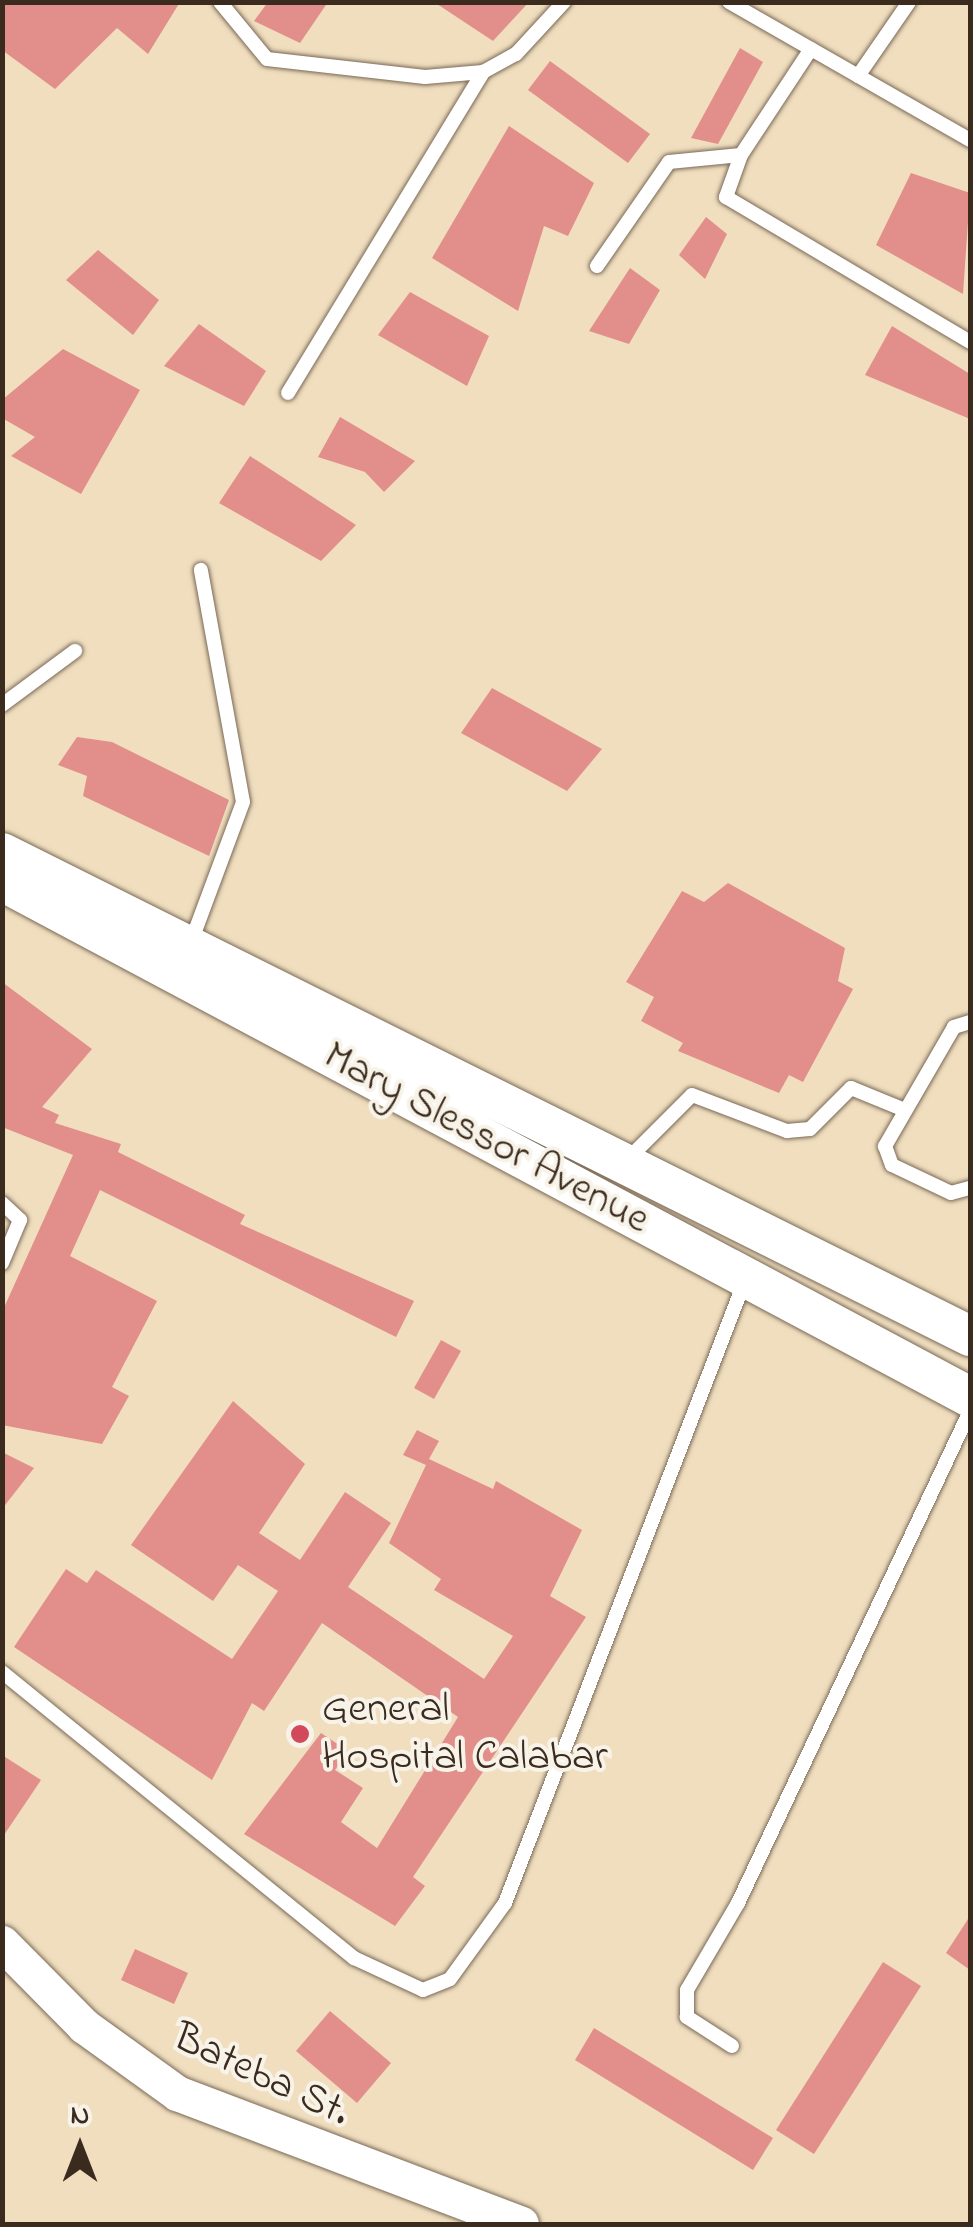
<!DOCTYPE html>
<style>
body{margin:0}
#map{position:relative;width:973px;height:2227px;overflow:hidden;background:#f0debf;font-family:"Indie Flower",sans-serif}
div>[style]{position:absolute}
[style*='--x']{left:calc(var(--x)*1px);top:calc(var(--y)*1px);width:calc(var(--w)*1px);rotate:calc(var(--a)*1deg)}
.building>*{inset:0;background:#e28f8b}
.roads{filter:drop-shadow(0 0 2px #7a6956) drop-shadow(0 0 2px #7a6956)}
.service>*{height:14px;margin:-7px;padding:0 7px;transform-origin:7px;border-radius:7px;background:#fff}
.tertiary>*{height:35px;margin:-17.5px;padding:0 17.5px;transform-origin:17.5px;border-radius:17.5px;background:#fff}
.secondary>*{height:40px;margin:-20px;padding:0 20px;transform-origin:20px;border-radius:20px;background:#fff}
.dots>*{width:28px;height:28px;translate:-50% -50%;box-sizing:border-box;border:5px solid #f7f3e8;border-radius:50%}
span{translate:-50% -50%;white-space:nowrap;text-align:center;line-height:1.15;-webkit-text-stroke:8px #f7f3e8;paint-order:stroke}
.street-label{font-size:42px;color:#3b2a1e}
.poi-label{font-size:42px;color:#3b2a1e}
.left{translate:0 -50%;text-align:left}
.frame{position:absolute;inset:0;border:5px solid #3b2a1e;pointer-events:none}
.north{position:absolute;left:30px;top:2097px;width:100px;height:100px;-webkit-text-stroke:8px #f7f3e8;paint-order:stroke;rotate:0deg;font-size:28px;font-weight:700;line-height:40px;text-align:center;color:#3b2a1e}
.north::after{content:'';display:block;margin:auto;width:35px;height:45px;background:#3b2a1e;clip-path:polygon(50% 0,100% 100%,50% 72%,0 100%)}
</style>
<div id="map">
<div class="building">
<div style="clip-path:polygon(2px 2px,180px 2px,148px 54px,117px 28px,55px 89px,2px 50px)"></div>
<div style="clip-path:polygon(268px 2px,328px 2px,300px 43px,254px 21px)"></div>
<div style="clip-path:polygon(434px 2px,529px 2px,493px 41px)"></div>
<div style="clip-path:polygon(740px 48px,763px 62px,718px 144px,691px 138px)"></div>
<div style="clip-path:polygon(550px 61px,650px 134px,628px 163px,528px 90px)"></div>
<div style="clip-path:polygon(509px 126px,594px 183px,568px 236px,544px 226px,518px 311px,432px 258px)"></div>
<div style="clip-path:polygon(911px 173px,970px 193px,963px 294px,876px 245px)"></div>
<div style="clip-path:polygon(706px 217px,727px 234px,705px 279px,679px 255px)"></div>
<div style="clip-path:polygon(98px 250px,159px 300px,133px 335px,66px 280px)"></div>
<div style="clip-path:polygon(630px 268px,660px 290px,629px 344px,589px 331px)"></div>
<div style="clip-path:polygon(410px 292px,489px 336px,467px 386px,378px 335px)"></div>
<div style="clip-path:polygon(199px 324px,266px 371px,244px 406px,164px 366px)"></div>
<div style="clip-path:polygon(892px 326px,970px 374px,970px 419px,865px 375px)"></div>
<div style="clip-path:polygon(63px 349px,140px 390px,81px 494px,11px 456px,35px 437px,2px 418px,2px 400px)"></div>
<div style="clip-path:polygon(340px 417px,415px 461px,384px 492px,365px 472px,318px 457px)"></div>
<div style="clip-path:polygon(250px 456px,356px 525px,321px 561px,219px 503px)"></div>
<div style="clip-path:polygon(492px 688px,602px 749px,567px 791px,461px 733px)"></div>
<div style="clip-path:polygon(77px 737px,112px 742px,229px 800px,209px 856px,83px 796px,87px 776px,58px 765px)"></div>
<div style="clip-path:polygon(728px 883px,845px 948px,838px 981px,853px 989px,803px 1082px,789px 1075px,779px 1093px,678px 1051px,683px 1043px,641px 1021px,654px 997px,626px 982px,682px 891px,704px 902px)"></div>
<div style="clip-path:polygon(2px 982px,92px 1049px,42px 1107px,59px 1115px,55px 1123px,121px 1144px,118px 1152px,245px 1215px,240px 1224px,414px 1301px,396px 1337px,100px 1190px,70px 1256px,157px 1301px,112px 1387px,129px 1396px,102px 1444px,2px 1425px,2px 1312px,73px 1155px,2px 1127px)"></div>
<div style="clip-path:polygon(441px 1340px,461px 1351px,434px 1399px,414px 1388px)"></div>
<div style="clip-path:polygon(233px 1401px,305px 1464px,259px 1533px,300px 1560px,345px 1492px,391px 1523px,348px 1587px,484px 1679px,513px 1636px,434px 1590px,441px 1579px,389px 1543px,426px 1465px,403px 1455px,417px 1430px,439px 1441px,429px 1459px,493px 1489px,496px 1481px,582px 1530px,550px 1596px,586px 1617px,413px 1877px,425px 1886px,395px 1926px,244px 1834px,321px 1733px,348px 1751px,335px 1770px,363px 1788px,341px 1822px,377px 1848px,458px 1717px,322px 1623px,264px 1711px,252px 1703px,212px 1780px,14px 1647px,66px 1569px,87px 1583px,96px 1570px,232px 1659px,278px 1591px,238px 1565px,213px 1601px,131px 1545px)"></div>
<div style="clip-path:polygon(2px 1452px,34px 1468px,2px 1509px)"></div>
<div style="clip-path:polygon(2px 1755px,41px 1780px,2px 1838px)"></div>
<div style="clip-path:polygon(970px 1916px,970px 1970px,946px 1953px)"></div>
<div style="clip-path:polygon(135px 1949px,188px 1973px,174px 2004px,121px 1980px)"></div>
<div style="clip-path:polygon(883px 1962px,921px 1986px,814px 2154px,776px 2130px)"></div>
<div style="clip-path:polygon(330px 2011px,391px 2063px,357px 2103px,296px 2051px)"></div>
<div style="clip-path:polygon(594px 2028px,773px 2138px,753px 2170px,575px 2060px)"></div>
</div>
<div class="roads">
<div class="service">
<div style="--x:220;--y:2;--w:74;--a:50.5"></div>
<div style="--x:267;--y:59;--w:159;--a:6.5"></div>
<div style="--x:425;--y:77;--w:58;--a:-4.9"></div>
<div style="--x:483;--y:72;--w:38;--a:-29"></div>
<div style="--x:516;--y:54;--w:71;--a:-47.3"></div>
<div style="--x:729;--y:2;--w:278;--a:29.8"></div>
<div style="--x:858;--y:76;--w:90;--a:-55.4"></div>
<div style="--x:741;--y:155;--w:45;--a:109.7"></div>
<div style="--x:726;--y:197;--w:284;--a:30.7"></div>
<div style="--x:597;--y:266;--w:126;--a:-55.3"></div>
<div style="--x:669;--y:162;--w:72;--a:-5.6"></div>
<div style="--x:741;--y:155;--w:127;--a:-56.6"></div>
<div style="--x:288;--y:393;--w:376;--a:-58.7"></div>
<div style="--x:2;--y:705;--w:91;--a:-36.5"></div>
<div style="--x:191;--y:942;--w:149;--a:-69.6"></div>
<div style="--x:243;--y:802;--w:236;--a:-100.3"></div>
<div style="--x:970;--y:1022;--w:17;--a:163"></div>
<div style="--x:954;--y:1027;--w:138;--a:120.1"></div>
<div style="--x:885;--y:1146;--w:20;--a:70"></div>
<div style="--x:892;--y:1165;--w:65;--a:25.4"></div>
<div style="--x:951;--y:1193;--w:20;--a:-15"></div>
<div style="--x:626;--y:1161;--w:93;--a:-45"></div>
<div style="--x:692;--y:1095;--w:102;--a:20.8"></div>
<div style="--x:787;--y:1131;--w:23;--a:-5"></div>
<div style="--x:810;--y:1129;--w:58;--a:-45"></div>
<div style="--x:851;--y:1088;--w:58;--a:22.2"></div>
<div style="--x:2;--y:1203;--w:25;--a:43"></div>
<div style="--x:20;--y:1220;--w:47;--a:112.7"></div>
<div style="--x:2;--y:1672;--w:454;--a:39.1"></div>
<div style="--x:354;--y:1958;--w:76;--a:24.9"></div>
<div style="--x:423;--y:1990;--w:29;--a:-22"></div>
<div style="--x:450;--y:1979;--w:94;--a:-54.1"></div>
<div style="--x:505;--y:1903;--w:664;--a:-68.92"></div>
<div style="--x:732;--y:2046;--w:54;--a:-147.2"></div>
<div style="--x:687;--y:2017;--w:27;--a:-90"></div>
<div style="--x:687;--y:1990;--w:101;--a:-59.6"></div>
<div style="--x:738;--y:1903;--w:544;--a:-64.75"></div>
</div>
<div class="tertiary">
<div style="--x:2;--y:1943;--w:117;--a:45.3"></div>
<div style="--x:84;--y:2026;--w:115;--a:35.8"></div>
<div style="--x:177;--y:2093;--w:368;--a:20.8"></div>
</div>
<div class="secondary">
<div style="--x:2;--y:853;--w:1082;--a:26.52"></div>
<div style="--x:2;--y:881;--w:1097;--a:28.06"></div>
</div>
</div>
<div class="dots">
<div style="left:300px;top:1734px;background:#d1495b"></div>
</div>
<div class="street-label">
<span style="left:486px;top:1139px;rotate:28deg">Mary Slessor Avenue</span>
<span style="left:261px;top:2076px;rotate:25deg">Bateba St.</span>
</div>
<div class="poi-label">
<span class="left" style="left:322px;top:1734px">General<br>Hospital Calabar</span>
</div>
<div class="frame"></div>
<div class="north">N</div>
</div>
